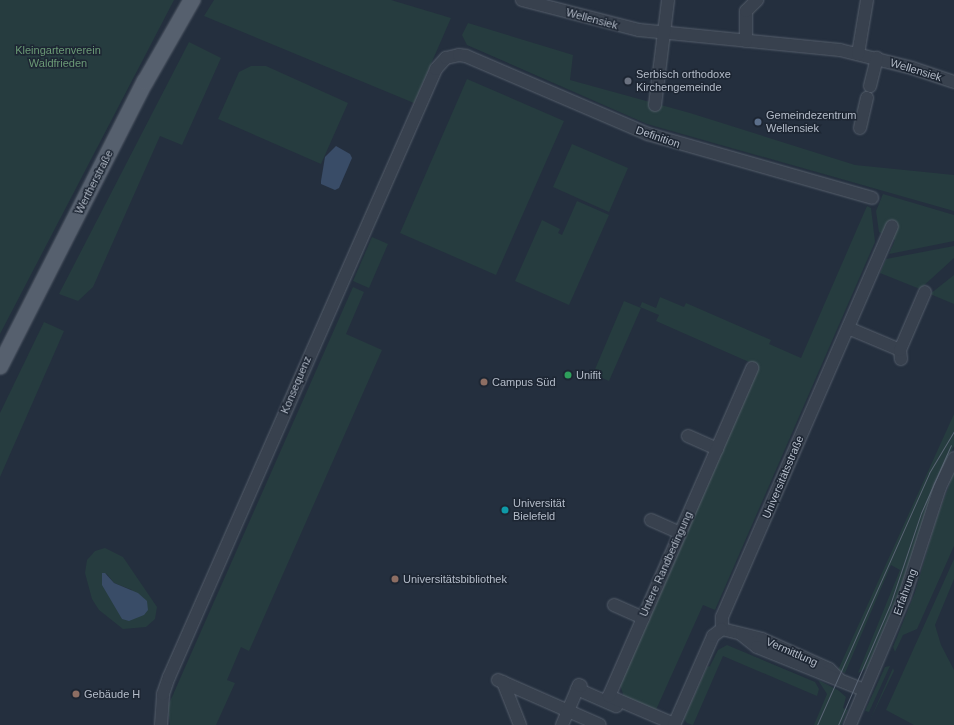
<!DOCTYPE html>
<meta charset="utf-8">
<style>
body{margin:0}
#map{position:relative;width:954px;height:725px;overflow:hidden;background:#242f3e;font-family:Helvetica,sans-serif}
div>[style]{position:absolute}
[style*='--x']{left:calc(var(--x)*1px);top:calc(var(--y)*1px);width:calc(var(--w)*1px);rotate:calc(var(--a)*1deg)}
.green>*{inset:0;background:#263c3f}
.water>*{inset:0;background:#394c67}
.roads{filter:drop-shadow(0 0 1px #565f6c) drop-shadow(0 0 1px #565f6c)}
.minor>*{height:12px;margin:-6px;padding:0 6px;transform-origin:6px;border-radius:6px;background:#38414e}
.major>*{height:16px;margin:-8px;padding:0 8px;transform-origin:8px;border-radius:8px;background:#56606e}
.tram>*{height:1px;margin:-0.5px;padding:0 0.5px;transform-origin:0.5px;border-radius:0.5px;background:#5a6575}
.dots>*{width:11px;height:11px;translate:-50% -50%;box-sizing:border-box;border:2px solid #1d2633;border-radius:50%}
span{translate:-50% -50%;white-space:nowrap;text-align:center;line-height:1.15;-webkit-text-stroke:3px #1d2633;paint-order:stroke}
.street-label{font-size:11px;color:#b4bcc9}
.park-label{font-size:11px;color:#6b9a76}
.poi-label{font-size:11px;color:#b4bcc9}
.left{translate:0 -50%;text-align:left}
</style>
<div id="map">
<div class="green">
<div style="clip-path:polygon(0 0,174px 0,0 334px)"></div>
<div style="clip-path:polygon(214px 0,391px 0,451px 18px,414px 103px,204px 16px)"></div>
<div style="clip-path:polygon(468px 23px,573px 55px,570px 80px,690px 113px,855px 165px,954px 175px,954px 211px,647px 124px,467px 45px,462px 35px)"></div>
<div style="clip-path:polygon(189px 42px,221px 58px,182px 145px,160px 136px,93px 287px,78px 301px,59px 294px)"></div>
<div style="clip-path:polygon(251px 66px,266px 66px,348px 103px,321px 164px,218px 119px,239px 72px)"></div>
<div style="clip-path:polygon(467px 79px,564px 121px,496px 275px,400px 233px)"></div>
<div style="clip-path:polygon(572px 144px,628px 168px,609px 212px,553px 187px)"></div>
<div style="clip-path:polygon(883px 194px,954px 215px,954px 241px,889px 254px,895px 240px,879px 232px,876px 211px)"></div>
<div style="clip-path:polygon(577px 201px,609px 215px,569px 305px,515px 281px,542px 220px,560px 229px,558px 233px,562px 235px)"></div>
<div style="clip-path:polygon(867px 206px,871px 208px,875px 242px,715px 610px,703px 605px,655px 712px,624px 697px,620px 685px,758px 366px,656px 321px,659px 315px,640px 307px,642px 302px,656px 308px,660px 297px,684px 307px,686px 303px,771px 340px,769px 344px,801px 358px)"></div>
<div style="clip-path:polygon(372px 237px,388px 244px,369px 288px,353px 281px)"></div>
<div style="clip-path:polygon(954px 246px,954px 258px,920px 289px,880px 273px,886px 259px)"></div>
<div style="clip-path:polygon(954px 275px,954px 304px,930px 294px)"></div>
<div style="clip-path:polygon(353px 287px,364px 292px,346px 334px,382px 350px,249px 651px,241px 647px,227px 680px,235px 683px,216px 725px,170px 725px,168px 706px)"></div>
<div style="clip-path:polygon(624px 301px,641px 308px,609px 381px,593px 374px)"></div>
<div style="clip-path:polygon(44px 322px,64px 331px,0 477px,0 413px)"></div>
<div style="clip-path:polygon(954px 414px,954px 446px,939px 476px,906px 576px,867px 668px,858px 673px,900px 570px,891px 565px,845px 673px,838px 670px)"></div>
<div style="clip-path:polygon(954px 472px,954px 546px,917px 629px,903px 635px,895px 652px,893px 647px,915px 592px,936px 521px)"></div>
<div style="clip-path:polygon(evenodd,105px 548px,123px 557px,157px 607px,155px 619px,146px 627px,123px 629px,99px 610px,92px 599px,85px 573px,87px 560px,95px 551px,105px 548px,106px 573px,114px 583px,132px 590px,122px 619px,106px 573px)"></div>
<div style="clip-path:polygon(954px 559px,954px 579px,935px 625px,941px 645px,954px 670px,954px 725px,914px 725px,886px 710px)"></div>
<div style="clip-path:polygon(727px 645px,815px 682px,819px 689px,817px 696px,723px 656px,693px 725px,687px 723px,684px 719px,707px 667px,710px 666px,718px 650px)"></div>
<div style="clip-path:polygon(890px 666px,869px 712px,865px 711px,885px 667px)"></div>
<div style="clip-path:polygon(893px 668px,894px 671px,870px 720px)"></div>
<div style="clip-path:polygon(818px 680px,838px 690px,846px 697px,843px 708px,848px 710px,841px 725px,814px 725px,827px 694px)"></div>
</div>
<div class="water">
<div style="clip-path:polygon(336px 146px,350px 154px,352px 158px,339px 188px,335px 190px,321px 184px,321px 181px,325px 157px)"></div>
<div style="clip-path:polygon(102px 573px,105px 573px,114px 583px,138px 593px,147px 601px,148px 610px,144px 615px,129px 621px,122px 619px,102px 585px)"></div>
</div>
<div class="roads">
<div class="minor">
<div style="--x:522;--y:0;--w:121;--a:14.4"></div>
<div style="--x:639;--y:30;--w:202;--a:5.7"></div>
<div style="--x:840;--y:50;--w:74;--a:14"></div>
<div style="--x:912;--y:68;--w:44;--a:18.4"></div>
<div style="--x:746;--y:41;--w:30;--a:-90"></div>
<div style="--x:746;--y:11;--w:16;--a:-45"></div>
<div style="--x:858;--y:54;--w:55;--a:-80.5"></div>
<div style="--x:870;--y:86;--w:29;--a:-76"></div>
<div style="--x:655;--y:105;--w:106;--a:-82.9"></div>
<div style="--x:860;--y:128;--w:31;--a:-77"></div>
<div style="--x:848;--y:328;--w:56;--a:22.9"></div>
<div style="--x:901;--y:359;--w:9;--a:-96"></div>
<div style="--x:900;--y:350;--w:63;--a:-66.7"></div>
<div style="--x:688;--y:436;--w:32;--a:24"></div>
<div style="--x:651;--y:520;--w:32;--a:24"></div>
<div style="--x:614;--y:605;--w:32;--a:24"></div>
<div style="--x:722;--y:629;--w:12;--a:-90"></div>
<div style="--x:722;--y:617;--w:426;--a:-66.5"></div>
<div style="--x:722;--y:629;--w:41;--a:14"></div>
<div style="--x:762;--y:639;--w:73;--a:24.1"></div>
<div style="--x:829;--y:669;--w:13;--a:45"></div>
<div style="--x:742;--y:635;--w:19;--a:39"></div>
<div style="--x:757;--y:647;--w:115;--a:21.9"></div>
<div style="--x:498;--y:680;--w:111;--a:23.8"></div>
<div style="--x:503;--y:682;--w:46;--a:68.4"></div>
<div style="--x:577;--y:689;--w:43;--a:23.6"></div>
<div style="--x:674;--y:724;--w:71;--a:-156.7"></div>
<div style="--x:609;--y:696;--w:358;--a:-66.4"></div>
<div style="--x:161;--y:725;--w:31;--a:-86"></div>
<div style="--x:163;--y:694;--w:18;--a:-71"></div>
<div style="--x:169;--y:677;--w:664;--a:-66.29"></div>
<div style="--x:436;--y:69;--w:15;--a:-48"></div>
<div style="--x:446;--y:58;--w:13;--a:-13"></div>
<div style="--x:459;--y:55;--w:7;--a:8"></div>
<div style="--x:466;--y:56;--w:198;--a:23.2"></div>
<div style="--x:648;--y:134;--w:233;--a:15.9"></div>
<div style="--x:562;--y:725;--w:43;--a:-67"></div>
<div style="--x:579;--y:685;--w:2;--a:27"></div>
<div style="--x:674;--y:725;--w:97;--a:-66.3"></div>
<div style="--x:713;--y:636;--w:11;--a:-38"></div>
<div style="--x:850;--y:725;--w:138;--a:-67"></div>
<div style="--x:904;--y:598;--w:117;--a:-72"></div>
<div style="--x:940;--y:487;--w:32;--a:-64"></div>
</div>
<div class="major">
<div style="--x:0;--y:366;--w:319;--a:-63"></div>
<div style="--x:145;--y:82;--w:95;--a:-60.2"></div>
</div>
</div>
<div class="tram">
<div style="--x:817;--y:725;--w:276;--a:-66"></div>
<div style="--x:929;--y:473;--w:49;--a:-59.2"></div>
<div style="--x:838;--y:725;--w:131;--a:-66.6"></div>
<div style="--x:890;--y:605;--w:97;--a:-71.4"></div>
<div style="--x:921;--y:513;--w:74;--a:-66.2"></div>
</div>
<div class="dots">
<div style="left:628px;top:81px;background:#6b7280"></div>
<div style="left:758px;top:122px;background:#5c6f8a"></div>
<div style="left:568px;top:375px;background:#2e9e5b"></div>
<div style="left:484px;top:382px;background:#8d6e63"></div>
<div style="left:505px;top:510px;background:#0f9aa8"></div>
<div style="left:395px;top:579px;background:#8d6e63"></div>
<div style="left:76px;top:694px;background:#8d6e63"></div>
</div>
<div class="street-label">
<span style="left:592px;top:19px;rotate:15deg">Wellensiek</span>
<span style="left:916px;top:70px;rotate:17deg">Wellensiek</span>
<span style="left:658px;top:137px;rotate:19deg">Definition</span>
<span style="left:94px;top:182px;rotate:-63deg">Wertherstraße</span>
<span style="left:296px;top:385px;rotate:-67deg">Konsequenz</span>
<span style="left:783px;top:477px;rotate:-67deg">Universitätsstraße</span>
<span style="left:666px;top:564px;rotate:-66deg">Untere Randbedingung</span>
<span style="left:905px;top:592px;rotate:-70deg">Erfahrung</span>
<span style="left:792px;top:652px;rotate:24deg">Vermittlung</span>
</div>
<div class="park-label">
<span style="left:58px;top:57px">Kleingartenverein<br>Waldfrieden</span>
</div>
<div class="poi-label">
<span class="left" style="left:636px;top:81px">Serbisch orthodoxe<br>Kirchengemeinde</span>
<span class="left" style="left:766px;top:122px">Gemeindezentrum<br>Wellensiek</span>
<span class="left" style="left:576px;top:375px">Unifit</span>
<span class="left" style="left:492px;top:382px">Campus Süd</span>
<span class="left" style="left:513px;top:510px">Universität<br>Bielefeld</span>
<span class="left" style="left:403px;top:579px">Universitätsbibliothek</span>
<span class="left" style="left:84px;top:694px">Gebäude H</span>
</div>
</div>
